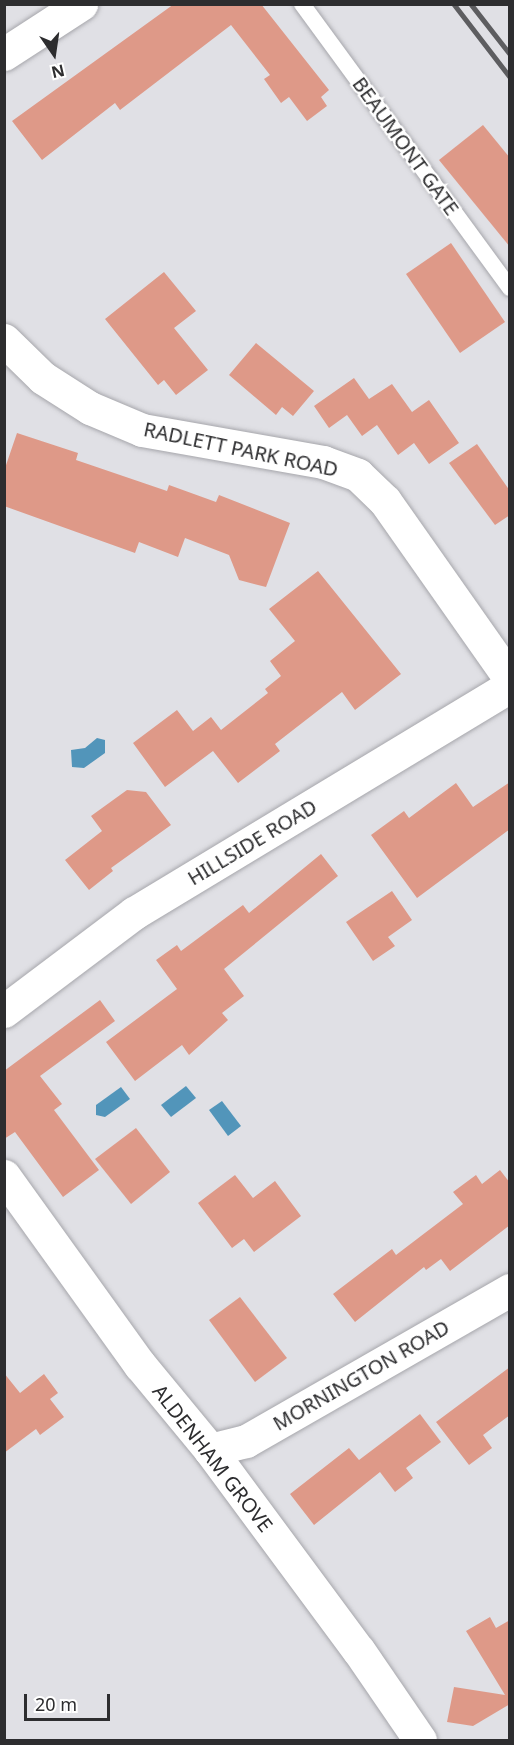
<!DOCTYPE html>
<style>
body{margin:0}
#map{position:relative;width:514px;height:1745px;overflow:hidden;background:#e0e0e5;font-family:"Noto Sans",sans-serif}
div>[style]{position:absolute}
[style*='--x']{left:calc(var(--x)*1px);top:calc(var(--y)*1px);width:calc(var(--w)*1px);rotate:calc(var(--a)*1deg)}
.water>*{inset:0;background:#5295ba}
.building>*{inset:0;background:#de9988}
.roads{filter:drop-shadow(0 0 2px #a6a6ab) drop-shadow(0 0 2px #a6a6ab)}
.service>*{height:16px;margin:-8px;padding:0 8px;transform-origin:8px;border-radius:8px;background:#fff}
.minor>*{height:33px;margin:-16.5px;padding:0 16.5px;transform-origin:16.5px;border-radius:16.5px;background:#fff}
.tertiary>*{height:33px;margin:-16.5px;padding:0 16.5px;transform-origin:16.5px;border-radius:16.5px;background:#fff}
.rail>*{height:4.5px;margin:-2.25px;padding:0 2.25px;transform-origin:2.25px;border-radius:2.25px;background:#5d5d60}
span{translate:-50% -50%;white-space:nowrap;text-align:center;line-height:1.15;-webkit-text-stroke:4.5px #fff;paint-order:stroke}
.street-label{font-size:20px;color:#2d2d2f}
.frame{position:absolute;inset:0;border:6px solid #2d2d2f;pointer-events:none}
.north{position:absolute;left:24px;top:24px;width:60px;height:60px;-webkit-text-stroke:4px #fff;paint-order:stroke;rotate:167deg;font-size:16px;font-weight:700;line-height:24px;text-align:center;color:#2d2d2f}
.north::after{content:'';display:block;margin:auto;width:21px;height:27px;background:#2d2d2f;clip-path:polygon(50% 0,100% 100%,50% 72%,0 100%)}
.scale{position:absolute;left:24px;top:1694px;width:86px;height:27px;box-sizing:border-box;border:3px solid #2d2d2f;border-top:0;padding-left:8px;font-size:18px;line-height:21px;white-space:nowrap;color:#2d2d2f;-webkit-text-stroke:4px #fff;paint-order:stroke}
</style>
<div id="map">
<div class="water">
<div style="clip-path:polygon(97px 738px,105px 740px,105px 753px,84px 768px,72px 767px,71px 750px,85px 748px)"></div>
<div style="clip-path:polygon(186px 1086px,196px 1098px,171px 1117px,161px 1105px)"></div>
<div style="clip-path:polygon(121px 1087px,130px 1099px,105px 1117px,96px 1115px,96px 1105px)"></div>
<div style="clip-path:polygon(222px 1101px,241px 1126px,228px 1136px,209px 1110px)"></div>
</div>
<div class="building">
<div style="clip-path:polygon(174px 4px,261px 4px,329px 90px,321px 97px,327px 106px,307px 121px,289px 97px,281px 103px,264px 79px,270px 75px,231px 25px,120px 110px,115px 103px,42px 160px,12px 121px)"></div>
<div style="clip-path:polygon(483px 125px,510px 158px,510px 247px,439px 160px)"></div>
<div style="clip-path:polygon(451px 243px,505px 322px,460px 353px,406px 274px)"></div>
<div style="clip-path:polygon(164px 272px,196px 311px,174px 328px,208px 370px,176px 395px,164px 380px,158px 385px,105px 319px)"></div>
<div style="clip-path:polygon(256px 343px,314px 391px,293px 416px,282px 407px,276px 415px,229px 375px)"></div>
<div style="clip-path:polygon(354px 378px,369px 399px,392px 384px,412px 412px,429px 400px,459px 443px,429px 464px,414px 443px,398px 455px,377px 425px,362px 436px,347px 415px,329px 428px,314px 406px)"></div>
<div style="clip-path:polygon(17px 433px,78px 453px,76px 460px,167px 491px,169px 485px,216px 502px,219px 495px,290px 523px,266px 587px,239px 580px,229px 555px,185px 538px,178px 557px,139px 542px,135px 553px,4px 506px,4px 471px)"></div>
<div style="clip-path:polygon(477px 444px,510px 491px,510px 515px,495px 525px,449px 463px)"></div>
<div style="clip-path:polygon(318px 571px,401px 674px,355px 710px,342px 692px,275px 744px,280px 751px,238px 783px,213px 751px,165px 787px,133px 743px,177px 710px,193px 731px,211px 717px,221px 730px,268px 693px,265px 689px,281px 676px,270px 661px,295px 641px,269px 609px)"></div>
<div style="clip-path:polygon(510px 782px,510px 829px,417px 898px,371px 835px,404px 811px,409px 818px,456px 783px,473px 807px)"></div>
<div style="clip-path:polygon(127px 790px,146px 792px,171px 825px,111px 868px,113px 871px,89px 890px,65px 860px,102px 831px,91px 816px)"></div>
<div style="clip-path:polygon(321px 854px,338px 876px,224px 969px,244px 996px,222px 1013px,228px 1020px,189px 1055px,182px 1045px,135px 1081px,106px 1042px,177px 989px,156px 960px,177px 945px,181px 951px,243px 905px,249px 913px)"></div>
<div style="clip-path:polygon(392px 891px,412px 920px,388px 937px,395px 946px,373px 961px,346px 922px)"></div>
<div style="clip-path:polygon(100px 1000px,115px 1021px,40px 1076px,62px 1104px,54px 1110px,99px 1170px,63px 1197px,15px 1132px,4px 1139px,4px 1071px)"></div>
<div style="clip-path:polygon(136px 1128px,170px 1172px,131px 1204px,95px 1159px)"></div>
<div style="clip-path:polygon(500px 1170px,510px 1183px,510px 1225px,450px 1271px,441px 1259px,426px 1270px,424px 1267px,355px 1322px,333px 1294px,392px 1249px,396px 1255px,463px 1204px,453px 1192px,476px 1175px,482px 1184px)"></div>
<div style="clip-path:polygon(235px 1175px,253px 1198px,275px 1181px,301px 1216px,254px 1252px,244px 1239px,232px 1248px,198px 1203px)"></div>
<div style="clip-path:polygon(240px 1297px,287px 1358px,255px 1382px,209px 1320px)"></div>
<div style="clip-path:polygon(510px 1367px,510px 1415px,483px 1435px,492px 1448px,469px 1465px,436px 1422px)"></div>
<div style="clip-path:polygon(4px 1373px,20px 1393px,44px 1374px,58px 1393px,50px 1399px,64px 1417px,40px 1435px,36px 1429px,4px 1453px)"></div>
<div style="clip-path:polygon(420px 1414px,441px 1442px,406px 1468px,413px 1478px,395px 1492px,380px 1472px,314px 1525px,290px 1494px,349px 1448px,359px 1460px)"></div>
<div style="clip-path:polygon(490px 1617px,496px 1628px,510px 1620px,510px 1704px,473px 1726px,447px 1722px,454px 1687px,505px 1695px,466px 1631px)"></div>
</div>
<div class="roads">
<div class="service">
<div style="--x:302;--y:4;--w:352;--a:53.8"></div>
</div>
<div class="minor">
<div style="--x:4;--y:340;--w:54;--a:44.3"></div>
<div style="--x:43;--y:378;--w:56;--a:32.6"></div>
<div style="--x:90;--y:408;--w:56;--a:22.9"></div>
<div style="--x:142;--y:430;--w:184;--a:10"></div>
<div style="--x:323;--y:462;--w:37;--a:20"></div>
<div style="--x:358;--y:475;--w:37;--a:44"></div>
<div style="--x:385;--y:501;--w:218;--a:54.9"></div>
<div style="--x:4;--y:1011;--w:163;--a:-37"></div>
<div style="--x:134;--y:913;--w:439;--a:-31.1"></div>
<div style="--x:4;--y:1176;--w:233;--a:54.3"></div>
<div style="--x:140;--y:1365;--w:110;--a:50.5"></div>
<div style="--x:210;--y:1450;--w:250;--a:53.5"></div>
<div style="--x:359;--y:1651;--w:108;--a:55.6"></div>
<div style="--x:210;--y:1450;--w:37;--a:-14"></div>
<div style="--x:246;--y:1441;--w:304;--a:-29.8"></div>
</div>
<div class="tertiary">
<div style="--x:4;--y:54;--w:92;--a:-33"></div>
</div>
</div>
<div class="rail">
<div style="--x:454;--y:4;--w:92;--a:52.5"></div>
<div style="--x:471;--y:4;--w:63;--a:52"></div>
</div>
<div class="street-label">
<span style="left:406px;top:146px;rotate:54deg">BEAUMONT GATE</span>
<span style="left:241px;top:449px;rotate:12deg">RADLETT PARK ROAD</span>
<span style="left:252px;top:842px;rotate:-31deg">HILLSIDE ROAD</span>
<span style="left:361px;top:1375px;rotate:-30deg">MORNINGTON ROAD</span>
<span style="left:213px;top:1458px;rotate:52deg">ALDENHAM GROVE</span>
</div>
<div class="frame"></div>
<div class="north">N</div>
<div class="scale">20 m</div>
</div>
